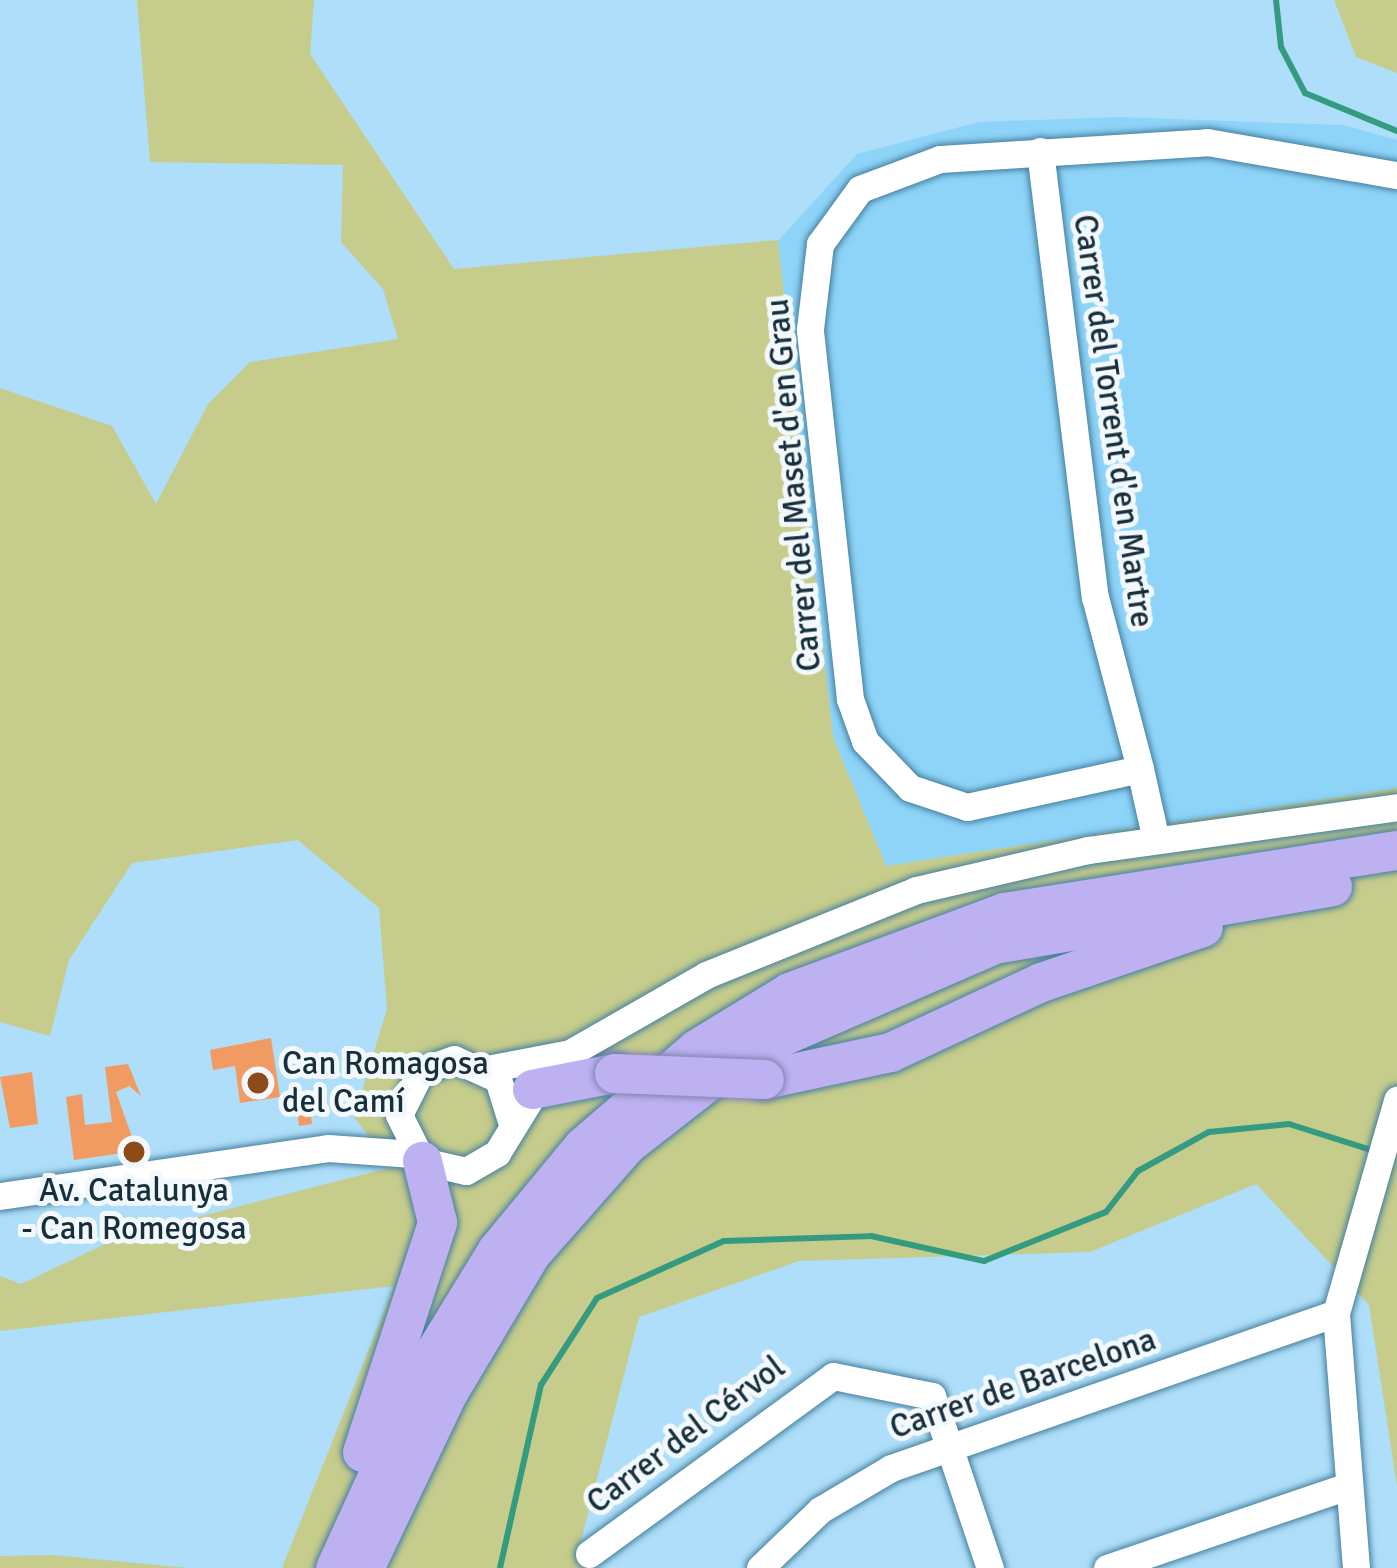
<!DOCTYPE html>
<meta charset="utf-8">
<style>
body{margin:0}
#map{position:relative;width:1397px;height:1568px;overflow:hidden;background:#aedef9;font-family:Signika,sans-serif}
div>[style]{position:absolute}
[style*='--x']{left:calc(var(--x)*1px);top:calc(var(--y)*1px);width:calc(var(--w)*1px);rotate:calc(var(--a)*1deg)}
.built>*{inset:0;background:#8ed4f9}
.green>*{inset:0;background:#c6cc8b}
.stream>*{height:6px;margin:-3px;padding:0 3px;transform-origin:3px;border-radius:3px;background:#349a80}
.building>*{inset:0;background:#f19a62}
.roads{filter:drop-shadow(0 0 3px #45809e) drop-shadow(0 0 3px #45809e)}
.minor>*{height:27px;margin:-13.5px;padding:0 13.5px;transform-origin:13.5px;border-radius:13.5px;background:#fff}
.highway>*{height:39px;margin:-19.5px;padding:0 19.5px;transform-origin:19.5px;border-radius:19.5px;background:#bdb1f2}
.bridges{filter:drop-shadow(0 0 3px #8384b2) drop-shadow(0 0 3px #8384b2)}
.highway-bridge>*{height:39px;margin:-19.5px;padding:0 19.5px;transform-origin:19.5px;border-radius:19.5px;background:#bdb1f2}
.dots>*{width:33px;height:33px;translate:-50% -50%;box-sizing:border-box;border:6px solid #f2f8fb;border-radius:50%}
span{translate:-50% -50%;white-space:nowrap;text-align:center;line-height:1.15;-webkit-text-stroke:10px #f2f8fb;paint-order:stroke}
.street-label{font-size:33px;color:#172f3c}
.poi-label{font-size:33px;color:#172f3c}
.left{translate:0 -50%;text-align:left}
</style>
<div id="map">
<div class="built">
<div style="clip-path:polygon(1118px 117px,1343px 125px,1397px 140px,1397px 788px,886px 866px,833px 737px,778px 241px,857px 154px,979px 122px)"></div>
</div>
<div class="green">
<div style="clip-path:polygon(137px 0,314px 0,310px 54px,454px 269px,778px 240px,833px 737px,886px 866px,1397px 788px,1397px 1486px,1369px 1305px,1256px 1184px,1090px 1252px,799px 1261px,639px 1317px,580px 1544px,587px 1568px,282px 1568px,394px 1286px,0 1331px,0 1276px,21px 1284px,120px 1237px,392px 1167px,354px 1117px,387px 1009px,379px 908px,298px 840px,132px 863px,69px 960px,50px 1036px,0 1022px,0 388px,112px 426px,156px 504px,208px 404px,250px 362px,398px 339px,383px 289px,341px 242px,343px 165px,150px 162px)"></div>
<div style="clip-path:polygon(1334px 0,1397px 0,1397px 73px,1356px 57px)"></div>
<div style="clip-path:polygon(53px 1555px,188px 1568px,0 1568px,0 1556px)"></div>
</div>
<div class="stream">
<div style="--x:1276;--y:0;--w:47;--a:83.9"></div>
<div style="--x:1281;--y:47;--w:52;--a:62.4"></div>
<div style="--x:1305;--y:93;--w:100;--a:22.4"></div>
<div style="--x:500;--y:1568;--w:188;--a:-77.4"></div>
<div style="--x:541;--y:1385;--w:103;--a:-57.2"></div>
<div style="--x:597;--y:1298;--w:139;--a:-24.2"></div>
<div style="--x:724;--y:1241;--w:147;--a:-1.9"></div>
<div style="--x:871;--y:1236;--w:116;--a:12.5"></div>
<div style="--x:984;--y:1261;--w:131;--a:-21.9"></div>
<div style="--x:1106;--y:1212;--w:52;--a:-52"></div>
<div style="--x:1138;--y:1171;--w:81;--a:-28.8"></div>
<div style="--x:1209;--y:1132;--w:80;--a:-5.7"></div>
<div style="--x:1289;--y:1124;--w:89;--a:17.6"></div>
</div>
<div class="building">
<div style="clip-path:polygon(271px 1038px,280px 1097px,240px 1103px,235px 1066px,213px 1070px,210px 1050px)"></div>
<div style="clip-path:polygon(128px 1064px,141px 1096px,129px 1086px,116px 1092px,137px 1151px,74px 1160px,66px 1097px,82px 1094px,85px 1125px,112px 1122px,105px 1067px)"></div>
<div style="clip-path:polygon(32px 1072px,38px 1124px,10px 1128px,0 1077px)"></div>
<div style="clip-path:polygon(309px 1099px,312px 1124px,299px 1126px,296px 1101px)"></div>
</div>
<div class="roads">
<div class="minor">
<div style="--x:1040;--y:151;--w:449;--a:83"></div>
<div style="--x:1095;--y:597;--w:178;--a:75.3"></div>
<div style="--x:1156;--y:840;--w:73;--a:-102.7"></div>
<div style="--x:1140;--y:769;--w:177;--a:167.6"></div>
<div style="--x:967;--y:807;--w:60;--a:-161.6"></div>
<div style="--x:910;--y:788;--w:65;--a:-133.8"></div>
<div style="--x:865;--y:741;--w:45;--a:-109.7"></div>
<div style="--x:850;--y:699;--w:372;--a:-96.2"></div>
<div style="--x:810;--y:329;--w:86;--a:-83.3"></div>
<div style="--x:820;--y:244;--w:68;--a:-54"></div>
<div style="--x:860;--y:189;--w:85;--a:-20.6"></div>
<div style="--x:940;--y:159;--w:268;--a:-3.6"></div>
<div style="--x:1207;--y:142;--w:193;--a:9.9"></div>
<div style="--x:487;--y:1069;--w:85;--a:-10.9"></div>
<div style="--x:570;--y:1053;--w:157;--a:-29.8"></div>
<div style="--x:706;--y:975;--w:227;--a:-22"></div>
<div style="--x:916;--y:890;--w:177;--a:-13.1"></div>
<div style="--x:1088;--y:850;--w:312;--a:-7.9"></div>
<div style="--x:511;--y:1121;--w:44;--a:-107.2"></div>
<div style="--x:498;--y:1079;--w:48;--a:-155.6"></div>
<div style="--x:454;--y:1059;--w:35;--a:160"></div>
<div style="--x:421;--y:1071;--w:49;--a:116.6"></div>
<div style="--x:399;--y:1115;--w:51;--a:63.4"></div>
<div style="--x:422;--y:1161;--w:45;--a:12.8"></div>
<div style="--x:466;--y:1171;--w:36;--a:-30"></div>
<div style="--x:497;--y:1153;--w:92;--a:-58.4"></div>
<div style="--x:0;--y:1196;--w:331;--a:-8.3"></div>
<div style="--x:328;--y:1148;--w:85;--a:4"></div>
<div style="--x:589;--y:1554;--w:302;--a:-36.1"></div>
<div style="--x:833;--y:1376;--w:101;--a:11.4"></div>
<div style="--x:932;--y:1396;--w:182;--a:71.4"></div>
<div style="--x:760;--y:1568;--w:83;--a:-44"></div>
<div style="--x:820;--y:1510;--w:82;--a:-30.6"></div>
<div style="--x:891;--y:1468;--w:471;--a:-19.2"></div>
<div style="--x:1107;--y:1568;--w:255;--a:-18.8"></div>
<div style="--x:1356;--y:1568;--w:256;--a:-94.5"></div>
<div style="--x:1336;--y:1313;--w:222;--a:-74"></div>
</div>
<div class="highway">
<div style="--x:764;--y:1079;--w:129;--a:-12.1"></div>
<div style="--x:890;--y:1052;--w:166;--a:-24.9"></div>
<div style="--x:1041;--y:982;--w:171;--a:-18.8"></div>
<div style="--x:532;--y:1089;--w:84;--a:-11"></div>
<div style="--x:362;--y:1452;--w:242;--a:-71.9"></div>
<div style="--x:437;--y:1222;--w:63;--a:-103.8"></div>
<div style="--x:335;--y:1568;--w:233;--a:-65.4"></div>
<div style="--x:432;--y:1356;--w:124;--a:-58.5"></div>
<div style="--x:497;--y:1250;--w:135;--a:-50.4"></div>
<div style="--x:583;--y:1146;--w:149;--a:-40.6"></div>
<div style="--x:696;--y:1049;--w:109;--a:-31.5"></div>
<div style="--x:789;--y:992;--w:229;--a:-20.4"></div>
<div style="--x:1004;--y:912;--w:398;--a:-9"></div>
<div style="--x:364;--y:1568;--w:193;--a:-64.5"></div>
<div style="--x:447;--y:1394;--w:164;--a:-59.2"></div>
<div style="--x:531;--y:1253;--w:145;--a:-48.6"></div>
<div style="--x:627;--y:1144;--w:150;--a:-37.9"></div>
<div style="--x:745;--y:1052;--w:271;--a:-23.4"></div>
<div style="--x:994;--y:944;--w:343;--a:-9.7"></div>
</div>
</div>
<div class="bridges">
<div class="highway-bridge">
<div style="--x:614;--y:1073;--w:150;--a:2.3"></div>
</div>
</div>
<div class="dots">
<div style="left:258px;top:1083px;background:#8d4b1a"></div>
<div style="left:134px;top:1152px;background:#8d4b1a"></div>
</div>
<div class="street-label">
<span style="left:1113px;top:421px;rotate:82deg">Carrer del Torrent d'en Martre</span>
<span style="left:794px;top:485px;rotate:-95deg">Carrer del Maset d'en Grau</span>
<span style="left:1023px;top:1384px;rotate:-19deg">Carrer de Barcelona</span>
<span style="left:686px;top:1435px;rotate:-37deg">Carrer del Cérvol</span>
</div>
<div class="poi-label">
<span class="left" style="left:282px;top:1083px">Can Romagosa<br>del Camí</span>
<span style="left:134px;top:1210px">Av. Catalunya<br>- Can Romegosa</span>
</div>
</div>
